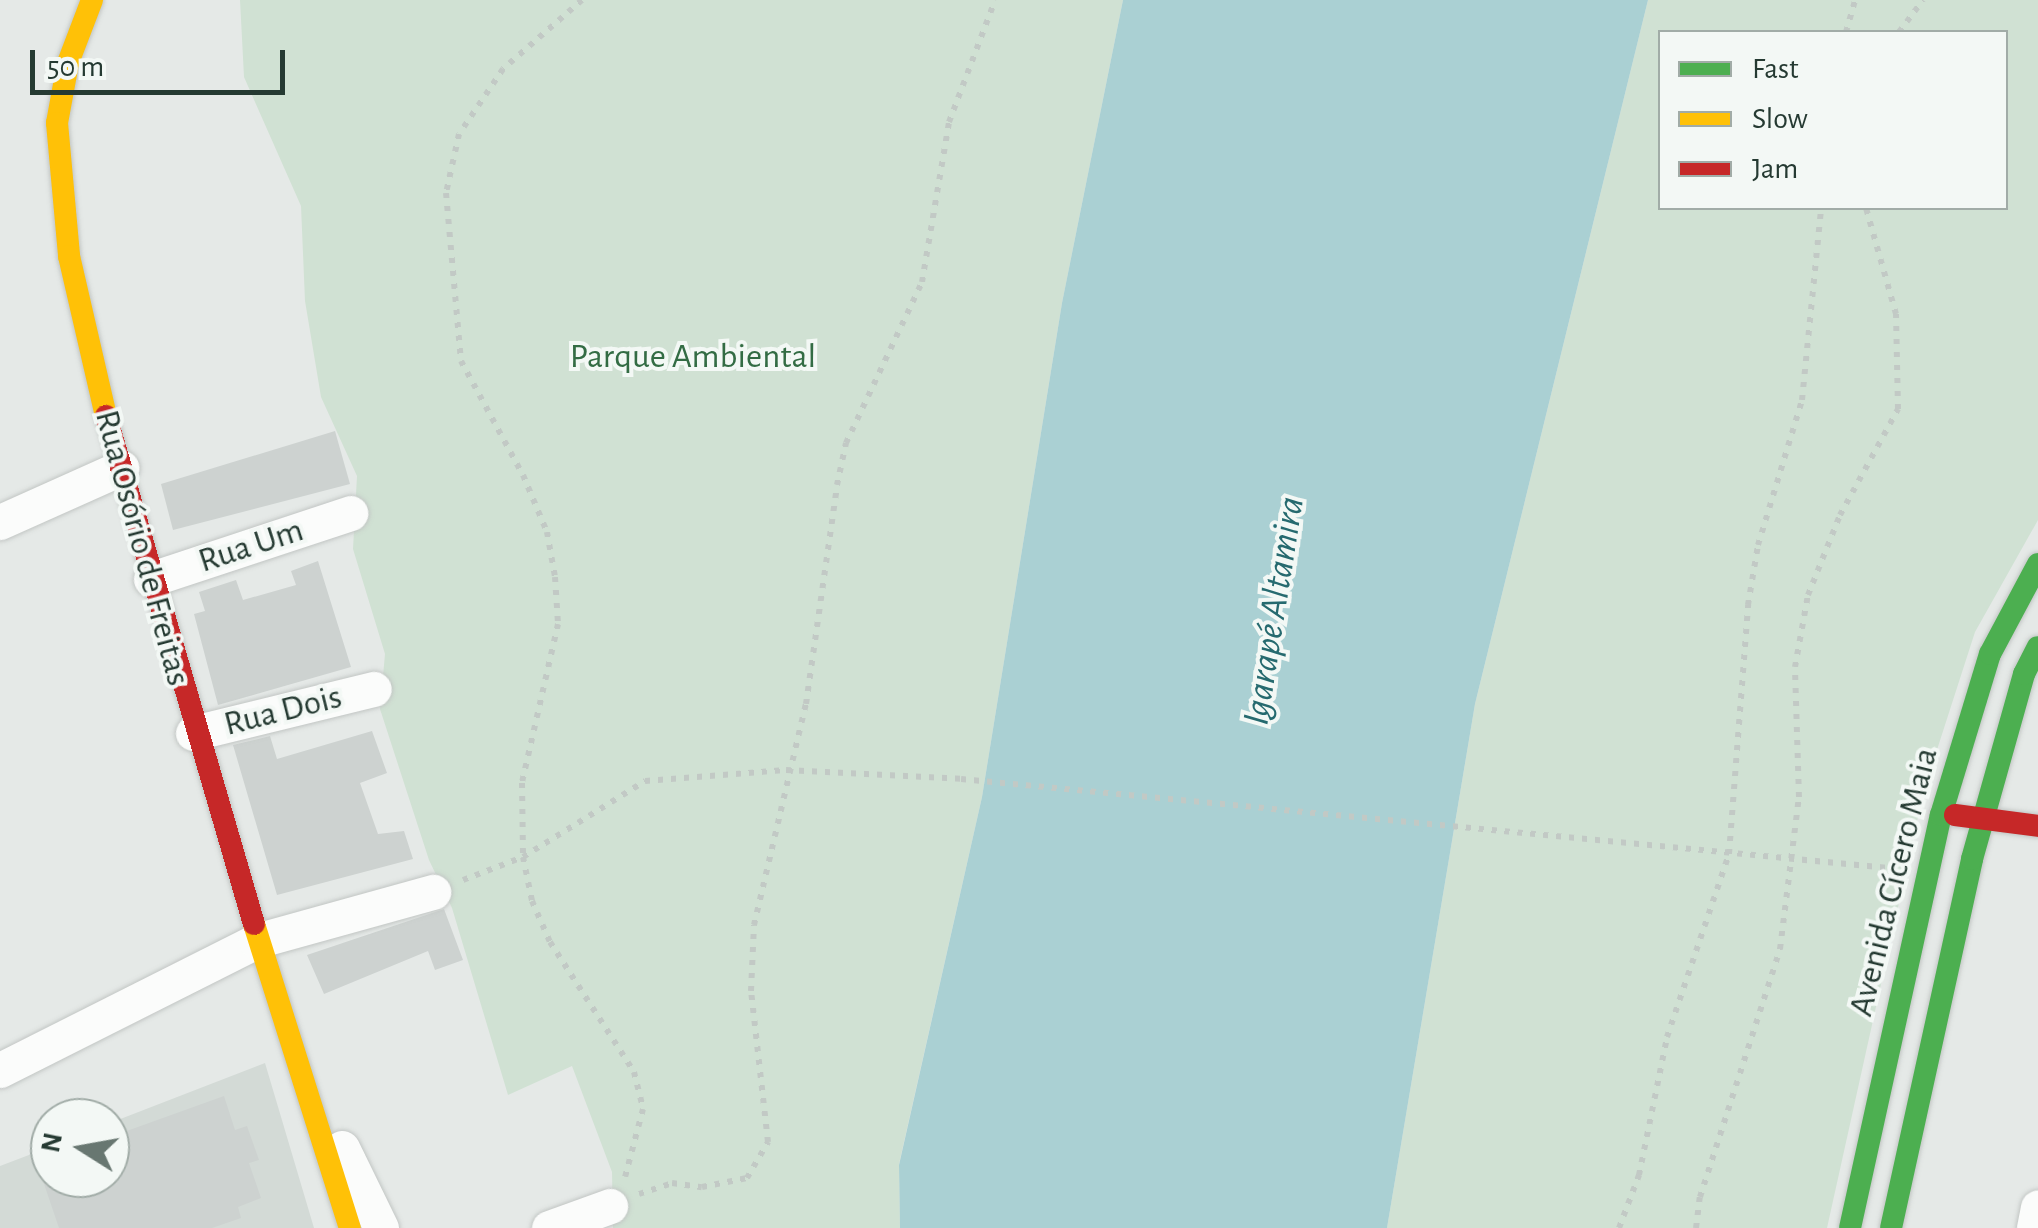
<!DOCTYPE html>
<meta charset="utf-8">
<style>
body{margin:0}
#map{position:relative;width:2038px;height:1228px;overflow:hidden;background:#e5e9e7;font-family:"Alegreya Sans",sans-serif}
div>[style]{position:absolute}
[style*='--x']{left:calc(var(--x)*1px);top:calc(var(--y)*1px);width:calc(var(--w)*1px);rotate:calc(var(--a)*1deg)}
.built>*{inset:0;background:#d3dad6}
.green>*{inset:0;background:#d0e1d3}
.water>*{inset:0;background:#aad0d3}
.building>*{inset:0;background:#cdd2d0}
.path>*{height:6px;margin-top:-3px;transform-origin:0;background:repeating-linear-gradient(90deg,#c2c9c5 0 5px,transparent 0 13px)}
.roads{filter:drop-shadow(0 0 2px #c2c6c4) drop-shadow(0 0 2px #c2c6c4)}
.street>*{height:35px;margin:-17.5px;padding:0 17.5px;transform-origin:17.5px;border-radius:17.5px;background:#fbfcfb}
.fast>*{height:22px;margin:-11px;padding:0 11px;transform-origin:11px;border-radius:11px;background:#4caf50}
.slow>*{height:22px;margin:-11px;padding:0 11px;transform-origin:11px;border-radius:11px;background:#ffc107}
.jam>*{height:22px;margin:-11px;padding:0 11px;transform-origin:11px;border-radius:11px;background:#c62828}
span{translate:-50% -50%;white-space:nowrap;text-align:center;line-height:1.15;-webkit-text-stroke:8px #f3f8f5;paint-order:stroke}
.park-label{font-size:35px;color:#336c44}
.street-label{font-size:35px;color:#253a32}
.water-label{font-size:38px;color:#266a6f;font-style:italic}
.legend{position:absolute;left:1658px;top:30px;width:350px;height:180px;box-sizing:border-box;background:#f3f8f5;border:2px solid #a1aca7;margin:0;padding:12px 18px;list-style:none;font-size:30px;color:#253a32}
.legend li{display:flex;align-items:center;gap:20px;height:50px}
.legend b{width:50px;border:2px solid #a1aca7}
.north{position:absolute;left:30px;top:1098px;width:100px;height:100px;box-sizing:border-box;background:#f3f8f5;border:2px solid #a1aca7;border-radius:50%;rotate:281deg;font-size:28px;font-weight:700;line-height:40px;text-align:center;color:#253a32}
.north::after{content:'';display:block;margin:auto;width:35px;height:45px;background:#687771;clip-path:polygon(50% 0,100% 100%,50% 72%,0 100%)}
.scale{position:absolute;left:30px;top:50px;width:255px;height:45px;box-sizing:border-box;border:5px solid #253a32;border-top:0;padding-left:12px;font-size:30px;line-height:35px;white-space:nowrap;color:#253a32;-webkit-text-stroke:8px #f3f8f5;paint-order:stroke}
</style>
<div id="map">
<div class="built">
<div style="clip-path:polygon(265px 1063px,314px 1228px,0 1228px,0 1166px,50px 1147px,50px 1178px,110px 1178px,110px 1123px)"></div>
</div>
<div class="green">
<div style="clip-path:polygon(240px 0,1123px 0,1062px 303px,982px 797px,899px 1164px,900px 1228px,613px 1228px,612px 1172px,572px 1066px,508px 1095px,452px 908px,429px 860px,380px 709px,385px 654px,353px 549px,357px 476px,321px 397px,305px 301px,301px 206px,244px 77px)"></div>
<div style="clip-path:polygon(evenodd,1648px 0,2038px 0,2038px 520px,1975px 632px,1924px 790px,1827px 1228px,1387px 1228px,1475px 704px,1648px 0,1660px 32px,2006px 32px,2006px 208px,1660px 208px,1660px 32px)"></div>
</div>
<div class="water">
<div style="clip-path:polygon(1123px 0,1648px 0,1475px 704px,1387px 1228px,900px 1228px,899px 1165px,982px 797px,1062px 303px)"></div>
</div>
<div class="building">
<div style="clip-path:polygon(335px 431px,350px 484px,173px 530px,161px 484px)"></div>
<div style="clip-path:polygon(318px 561px,351px 667px,218px 705px,194px 614px,205px 611px,199px 592px,236px 580px,243px 600px,296px 585px,291px 571px)"></div>
<div style="clip-path:polygon(372px 731px,387px 773px,360px 783px,378px 834px,404px 831px,413px 859px,277px 895px,233px 745px,270px 736px,277px 759px)"></div>
<div style="clip-path:polygon(444px 909px,463px 960px,435px 970px,428px 951px,324px 994px,307px 955px)"></div>
<div style="clip-path:polygon(224px 1096px,235px 1130px,247px 1126px,259px 1160px,249px 1163px,261px 1198px,238px 1207px,241px 1218px,212px 1228px,59px 1228px,42px 1178px,110px 1178px,110px 1137px)"></div>
</div>
<div class="path">
<div style="--x:582;--y:0;--w:105;--a:138.9"></div>
<div style="--x:503;--y:69;--w:78;--a:124.1"></div>
<div style="--x:459;--y:134;--w:60;--a:102.4"></div>
<div style="--x:446;--y:193;--w:169;--a:84.9"></div>
<div style="--x:461;--y:361;--w:130;--a:61.5"></div>
<div style="--x:523;--y:475;--w:62;--a:67.2"></div>
<div style="--x:547;--y:532;--w:46;--a:79.9"></div>
<div style="--x:555;--y:577;--w:47;--a:86.3"></div>
<div style="--x:558;--y:624;--w:163;--a:102.8"></div>
<div style="--x:522;--y:783;--w:74;--a:89.2"></div>
<div style="--x:523;--y:857;--w:45;--a:78.4"></div>
<div style="--x:532;--y:901;--w:45;--a:66.3"></div>
<div style="--x:550;--y:942;--w:155;--a:57.1"></div>
<div style="--x:634;--y:1072;--w:38;--a:76"></div>
<div style="--x:643;--y:1109;--w:70;--a:104.8"></div>
<div style="--x:1846;--y:32;--w:33;--a:-74"></div>
<div style="--x:1899;--y:32;--w:40;--a:-53"></div>
<div style="--x:463;--y:880;--w:64;--a:-21"></div>
<div style="--x:523;--y:857;--w:144;--a:-31.9"></div>
<div style="--x:645;--y:781;--w:141;--a:-4.5"></div>
<div style="--x:786;--y:770;--w:175;--a:2.9"></div>
<div style="--x:961;--y:779;--w:932;--a:5.48"></div>
<div style="--x:639;--y:1194;--w:35;--a:-18"></div>
<div style="--x:672;--y:1183;--w:30;--a:8"></div>
<div style="--x:702;--y:1187;--w:46;--a:-11.3"></div>
<div style="--x:747;--y:1178;--w:42;--a:-59.7"></div>
<div style="--x:768;--y:1142;--w:152;--a:-96.4"></div>
<div style="--x:751;--y:991;--w:66;--a:-87.4"></div>
<div style="--x:754;--y:925;--w:227;--a:-76.8"></div>
<div style="--x:806;--y:704;--w:221;--a:-81.9"></div>
<div style="--x:837;--y:485;--w:43;--a:-77.9"></div>
<div style="--x:846;--y:443;--w:178;--a:-64.7"></div>
<div style="--x:922;--y:282;--w:162;--a:-80.4"></div>
<div style="--x:949;--y:122;--w:130;--a:-69.3"></div>
<div style="--x:1619;--y:1228;--w:57;--a:-69.3"></div>
<div style="--x:1639;--y:1175;--w:141;--a:-78.5"></div>
<div style="--x:1667;--y:1037;--w:193;--a:-71.3"></div>
<div style="--x:1729;--y:854;--w:250;--a:-85.6"></div>
<div style="--x:1748;--y:605;--w:61;--a:-80.5"></div>
<div style="--x:1758;--y:545;--w:152;--a:-73.1"></div>
<div style="--x:1802;--y:400;--w:193;--a:-84.3"></div>
<div style="--x:1696;--y:1228;--w:31;--a:-83"></div>
<div style="--x:1700;--y:1197;--w:261;--a:-72.1"></div>
<div style="--x:1780;--y:949;--w:153;--a:-82.9"></div>
<div style="--x:1799;--y:797;--w:130;--a:-91.8"></div>
<div style="--x:1795;--y:667;--w:73;--a:-79.8"></div>
<div style="--x:1808;--y:595;--w:86;--a:-68.2"></div>
<div style="--x:1840;--y:515;--w:121;--a:-61.3"></div>
<div style="--x:1898;--y:409;--w:95;--a:-91.2"></div>
<div style="--x:1896;--y:314;--w:110;--a:-105.8"></div>
</div>
<div class="roads">
<div class="street">
<div style="--x:0;--y:522;--w:133;--a:-24.1"></div>
<div style="--x:151;--y:579;--w:210;--a:-18.3"></div>
<div style="--x:193;--y:733;--w:186;--a:-13.7"></div>
<div style="--x:0;--y:1070;--w:287;--a:-26.7"></div>
<div style="--x:256;--y:941;--w:184;--a:-15.5"></div>
<div style="--x:342;--y:1148;--w:89;--a:64"></div>
<div style="--x:549;--y:1228;--w:65;--a:-19.8"></div>
<div style="--x:2034;--y:1228;--w:21;--a:-79"></div>
</div>
<div class="fast">
<div style="--x:1850;--y:1228;--w:423;--a:-77.6"></div>
<div style="--x:1941;--y:815;--w:168;--a:-73.1"></div>
<div style="--x:1990;--y:654;--w:102;--a:-61.9"></div>
<div style="--x:1891;--y:1228;--w:378;--a:-77.6"></div>
<div style="--x:1972;--y:859;--w:192;--a:-74.3"></div>
<div style="--x:2024;--y:674;--w:30;--a:-63"></div>
</div>
<div class="slow">
<div style="--x:92;--y:0;--w:67;--a:110.9"></div>
<div style="--x:68;--y:63;--w:61;--a:100.4"></div>
<div style="--x:57;--y:123;--w:134;--a:84.8"></div>
<div style="--x:69;--y:256;--w:164;--a:77"></div>
<div style="--x:254;--y:924;--w:319;--a:72.5"></div>
</div>
<div class="jam">
<div style="--x:106;--y:416;--w:529;--a:73.76"></div>
<div style="--x:1955;--y:815;--w:84;--a:7.5"></div>
</div>
</div>
<div class="park-label">
<span style="left:693px;top:357px">Parque Ambiental</span>
</div>
<div class="street-label">
<span style="left:251px;top:546px;rotate:-18deg">Rua Um</span>
<span style="left:142px;top:548px;rotate:75deg">Rua Osório de Freitas</span>
<span style="left:283px;top:711px;rotate:-14deg">Rua Dois</span>
<span style="left:1894px;top:882px;rotate:-76deg">Avenida Cícero Maia</span>
</div>
<div class="water-label">
<span style="left:1275px;top:611px;rotate:-81deg">Igarapé Altamira</span>
</div>
<ul class="legend">
<li><b style="height:12px;background:#4caf50"></b>Fast</li>
<li><b style="height:12px;background:#ffc107"></b>Slow</li>
<li><b style="height:12px;background:#c62828"></b>Jam</li>
</ul>
<div class="north">N</div>
<div class="scale">50 m</div>
</div>
